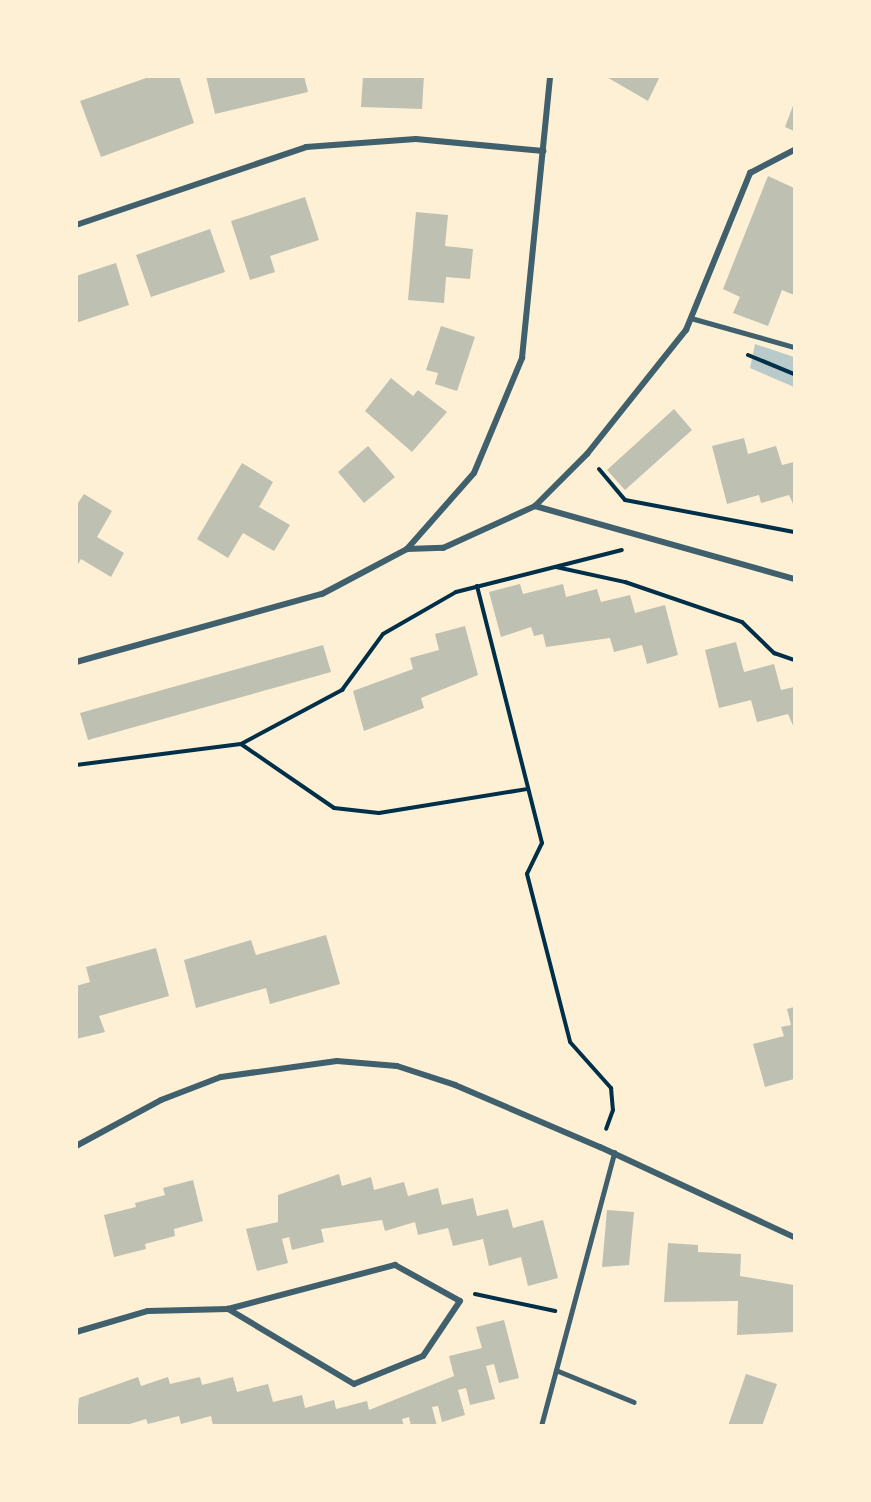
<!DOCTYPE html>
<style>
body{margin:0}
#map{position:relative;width:871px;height:1502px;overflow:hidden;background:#fdf0d5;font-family:"Noto Sans",sans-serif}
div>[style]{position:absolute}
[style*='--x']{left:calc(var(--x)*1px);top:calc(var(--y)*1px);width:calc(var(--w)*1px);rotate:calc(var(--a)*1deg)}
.green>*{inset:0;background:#b9caca}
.building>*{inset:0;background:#bec0b2}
.path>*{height:4px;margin:-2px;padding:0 2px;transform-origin:2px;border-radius:2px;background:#003049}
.service>*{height:4.5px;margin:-2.25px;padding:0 2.25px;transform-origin:2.25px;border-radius:2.25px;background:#3f606c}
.minor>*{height:6px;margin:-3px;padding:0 3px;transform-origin:3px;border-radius:3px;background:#3f606c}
span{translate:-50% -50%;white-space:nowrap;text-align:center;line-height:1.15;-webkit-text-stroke:6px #fdf0d5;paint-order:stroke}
.frame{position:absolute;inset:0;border:78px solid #fdf0d5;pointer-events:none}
</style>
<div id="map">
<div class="green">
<div style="clip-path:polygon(755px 344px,794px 357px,794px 387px,750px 368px)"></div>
</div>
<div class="building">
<div style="clip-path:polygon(152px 76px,179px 76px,194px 123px,101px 157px,80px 101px)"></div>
<div style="clip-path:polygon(206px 76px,304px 76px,308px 92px,215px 114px)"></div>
<div style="clip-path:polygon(363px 76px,424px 76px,422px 109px,361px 107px)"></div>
<div style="clip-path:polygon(605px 76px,660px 76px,648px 101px)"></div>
<div style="clip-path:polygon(794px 103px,794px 131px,785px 127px)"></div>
<div style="clip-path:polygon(768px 176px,794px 188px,794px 295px,782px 290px,768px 326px,733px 313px,740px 297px,723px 289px)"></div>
<div style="clip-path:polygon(305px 197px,319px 240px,270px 256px,275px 272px,250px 280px,231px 221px)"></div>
<div style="clip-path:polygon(416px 212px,448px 215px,445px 246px,473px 249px,470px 279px,446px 277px,444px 303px,408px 300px)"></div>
<div style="clip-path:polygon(210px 229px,225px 272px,151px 297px,136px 255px)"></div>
<div style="clip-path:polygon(116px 263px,129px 305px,76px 323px,76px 276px)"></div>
<div style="clip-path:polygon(441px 326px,475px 337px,457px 391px,435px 384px,438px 373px,426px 370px)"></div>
<div style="clip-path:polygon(391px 378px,413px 396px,418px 390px,447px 412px,412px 452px,365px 411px)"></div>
<div style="clip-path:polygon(674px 409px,692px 430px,625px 490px,607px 470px)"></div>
<div style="clip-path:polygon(744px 438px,748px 454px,776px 446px,782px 465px,794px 462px,794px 506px,789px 495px,761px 503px,759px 495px,727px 504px,712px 446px)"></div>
<div style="clip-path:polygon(368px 446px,395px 477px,364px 503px,338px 472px)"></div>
<div style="clip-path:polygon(242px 463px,273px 482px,259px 507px,290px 525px,274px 551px,243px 533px,228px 558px,197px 539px)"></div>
<div style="clip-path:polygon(84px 494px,112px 511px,97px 537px,124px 553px,111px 577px,81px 559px,76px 568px,76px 506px)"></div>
<div style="clip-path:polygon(520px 584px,523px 594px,563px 584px,566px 597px,597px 589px,601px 602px,630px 595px,635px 613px,665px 605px,678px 655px,647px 664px,642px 645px,614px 652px,610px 638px,546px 647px,543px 634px,534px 636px,531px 627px,501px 637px,489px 592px)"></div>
<div style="clip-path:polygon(465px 626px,478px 675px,421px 698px,424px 708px,364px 731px,353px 691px,413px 669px,410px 658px,439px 650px,435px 634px)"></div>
<div style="clip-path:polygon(736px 642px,744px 672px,774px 664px,781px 690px,794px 687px,794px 728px,788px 714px,757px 722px,751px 700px,719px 708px,705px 650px)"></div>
<div style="clip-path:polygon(323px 645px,331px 672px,88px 740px,80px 713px)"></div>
<div style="clip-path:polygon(326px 935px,340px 984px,270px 1004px,266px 988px,196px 1008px,184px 960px,251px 940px,256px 955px)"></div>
<div style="clip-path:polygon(156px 948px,169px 996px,99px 1016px,105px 1032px,76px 1039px,76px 986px,90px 982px,86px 967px)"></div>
<div style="clip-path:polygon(794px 1007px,794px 1079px,765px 1087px,753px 1044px,784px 1036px,781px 1027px,791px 1025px,787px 1009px)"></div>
<div style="clip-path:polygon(339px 1174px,342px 1186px,371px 1177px,374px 1190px,404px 1182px,408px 1196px,438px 1188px,442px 1205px,473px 1198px,477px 1216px,508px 1209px,513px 1228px,543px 1220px,558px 1278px,528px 1286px,521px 1257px,489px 1266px,483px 1239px,453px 1246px,448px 1228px,418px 1235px,415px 1222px,385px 1231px,382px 1220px,321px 1229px,324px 1242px,292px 1250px,289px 1237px,282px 1239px,288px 1263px,257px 1271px,246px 1229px,278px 1222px,278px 1195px)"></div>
<div style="clip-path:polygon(193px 1180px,203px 1221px,174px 1229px,175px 1236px,145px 1244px,146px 1249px,114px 1257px,104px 1215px,136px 1207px,135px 1203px,165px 1195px,163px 1188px)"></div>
<div style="clip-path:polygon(607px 1210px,634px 1212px,629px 1265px,602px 1267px)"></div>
<div style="clip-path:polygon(668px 1243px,698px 1245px,698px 1252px,741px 1254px,740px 1276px,794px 1285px,794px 1332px,737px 1335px,738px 1301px,664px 1302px)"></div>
<div style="clip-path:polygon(504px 1320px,519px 1378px,499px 1383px,494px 1364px,486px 1366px,495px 1399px,470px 1405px,466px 1388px,458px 1390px,465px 1415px,442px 1422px,438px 1406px,432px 1407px,437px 1426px,411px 1426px,409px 1417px,402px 1419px,404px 1426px,213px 1426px,211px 1416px,181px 1424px,179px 1416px,148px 1424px,146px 1419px,123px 1426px,76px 1426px,79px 1398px,138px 1377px,141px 1386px,168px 1377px,170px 1384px,200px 1377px,202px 1385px,233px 1377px,237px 1392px,268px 1384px,273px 1402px,302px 1395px,305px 1408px,334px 1400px,336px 1409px,367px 1401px,369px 1410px,454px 1376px,449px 1356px,482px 1348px,476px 1327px)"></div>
<div style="clip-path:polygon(746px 1374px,777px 1384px,762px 1426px,728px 1426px)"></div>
</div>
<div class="path">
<div style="--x:748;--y:355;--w:50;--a:22.4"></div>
<div style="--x:599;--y:469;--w:40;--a:50"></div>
<div style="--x:625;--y:500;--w:172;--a:10.7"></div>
<div style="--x:556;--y:567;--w:71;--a:12.3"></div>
<div style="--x:625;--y:582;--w:124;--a:18.9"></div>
<div style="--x:742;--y:622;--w:45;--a:44.1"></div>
<div style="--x:774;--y:653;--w:21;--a:19"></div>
<div style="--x:477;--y:586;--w:265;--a:75.8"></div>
<div style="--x:542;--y:843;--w:34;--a:116"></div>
<div style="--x:527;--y:874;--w:173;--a:75.6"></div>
<div style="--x:570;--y:1042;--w:62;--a:48.3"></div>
<div style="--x:611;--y:1088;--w:22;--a:85"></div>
<div style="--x:613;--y:1110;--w:20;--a:110"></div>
<div style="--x:241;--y:744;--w:115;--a:-28.1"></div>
<div style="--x:342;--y:690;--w:69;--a:-53.8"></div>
<div style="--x:383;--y:634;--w:84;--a:-29.9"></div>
<div style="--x:456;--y:592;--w:171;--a:-14.2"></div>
<div style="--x:76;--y:765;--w:166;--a:-7.3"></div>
<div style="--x:241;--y:744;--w:113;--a:34.5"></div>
<div style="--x:334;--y:808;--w:45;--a:6.3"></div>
<div style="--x:379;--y:813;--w:151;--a:-9.2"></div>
<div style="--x:475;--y:1294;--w:82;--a:12"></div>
</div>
<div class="service">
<div style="--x:691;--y:318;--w:107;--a:15.7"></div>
<div style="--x:556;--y:1370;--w:84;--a:22.3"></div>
<div style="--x:541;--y:1426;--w:283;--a:-75"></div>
</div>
<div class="minor">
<div style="--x:76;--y:225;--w:243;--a:-18.7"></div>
<div style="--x:306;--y:147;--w:110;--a:-4.2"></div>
<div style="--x:416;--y:139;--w:128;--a:5.4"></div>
<div style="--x:535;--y:506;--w:269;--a:15.7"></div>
<div style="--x:407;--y:549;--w:36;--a:-2"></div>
<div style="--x:443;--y:548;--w:101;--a:-24.5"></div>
<div style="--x:535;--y:506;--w:74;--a:-45"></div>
<div style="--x:587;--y:454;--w:159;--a:-51.4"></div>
<div style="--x:686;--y:330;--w:170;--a:-67.8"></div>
<div style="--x:750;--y:173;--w:50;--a:-27.6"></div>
<div style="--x:76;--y:662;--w:255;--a:-15.5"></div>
<div style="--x:322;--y:594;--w:96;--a:-27.9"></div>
<div style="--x:407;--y:549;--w:101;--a:-48.6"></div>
<div style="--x:474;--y:473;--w:125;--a:-67.3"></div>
<div style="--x:522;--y:358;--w:283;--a:-84.3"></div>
<div style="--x:76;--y:1146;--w:97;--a:-28.4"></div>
<div style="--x:161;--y:1100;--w:64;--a:-21"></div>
<div style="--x:221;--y:1077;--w:117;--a:-7.9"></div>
<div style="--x:337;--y:1061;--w:60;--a:4.8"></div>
<div style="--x:397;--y:1066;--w:61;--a:18.1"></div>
<div style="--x:455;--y:1085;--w:158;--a:23.2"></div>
<div style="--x:600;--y:1147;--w:214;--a:24.9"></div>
<div style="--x:76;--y:1332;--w:75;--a:-16.3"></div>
<div style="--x:148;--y:1311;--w:80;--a:-1.4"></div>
<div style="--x:228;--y:1309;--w:173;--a:-14.8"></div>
<div style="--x:395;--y:1265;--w:74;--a:29"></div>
<div style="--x:460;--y:1301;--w:66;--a:123.9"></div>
<div style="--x:423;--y:1356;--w:74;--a:157.9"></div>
<div style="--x:354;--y:1384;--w:147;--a:-149.2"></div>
</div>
<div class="frame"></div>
</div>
